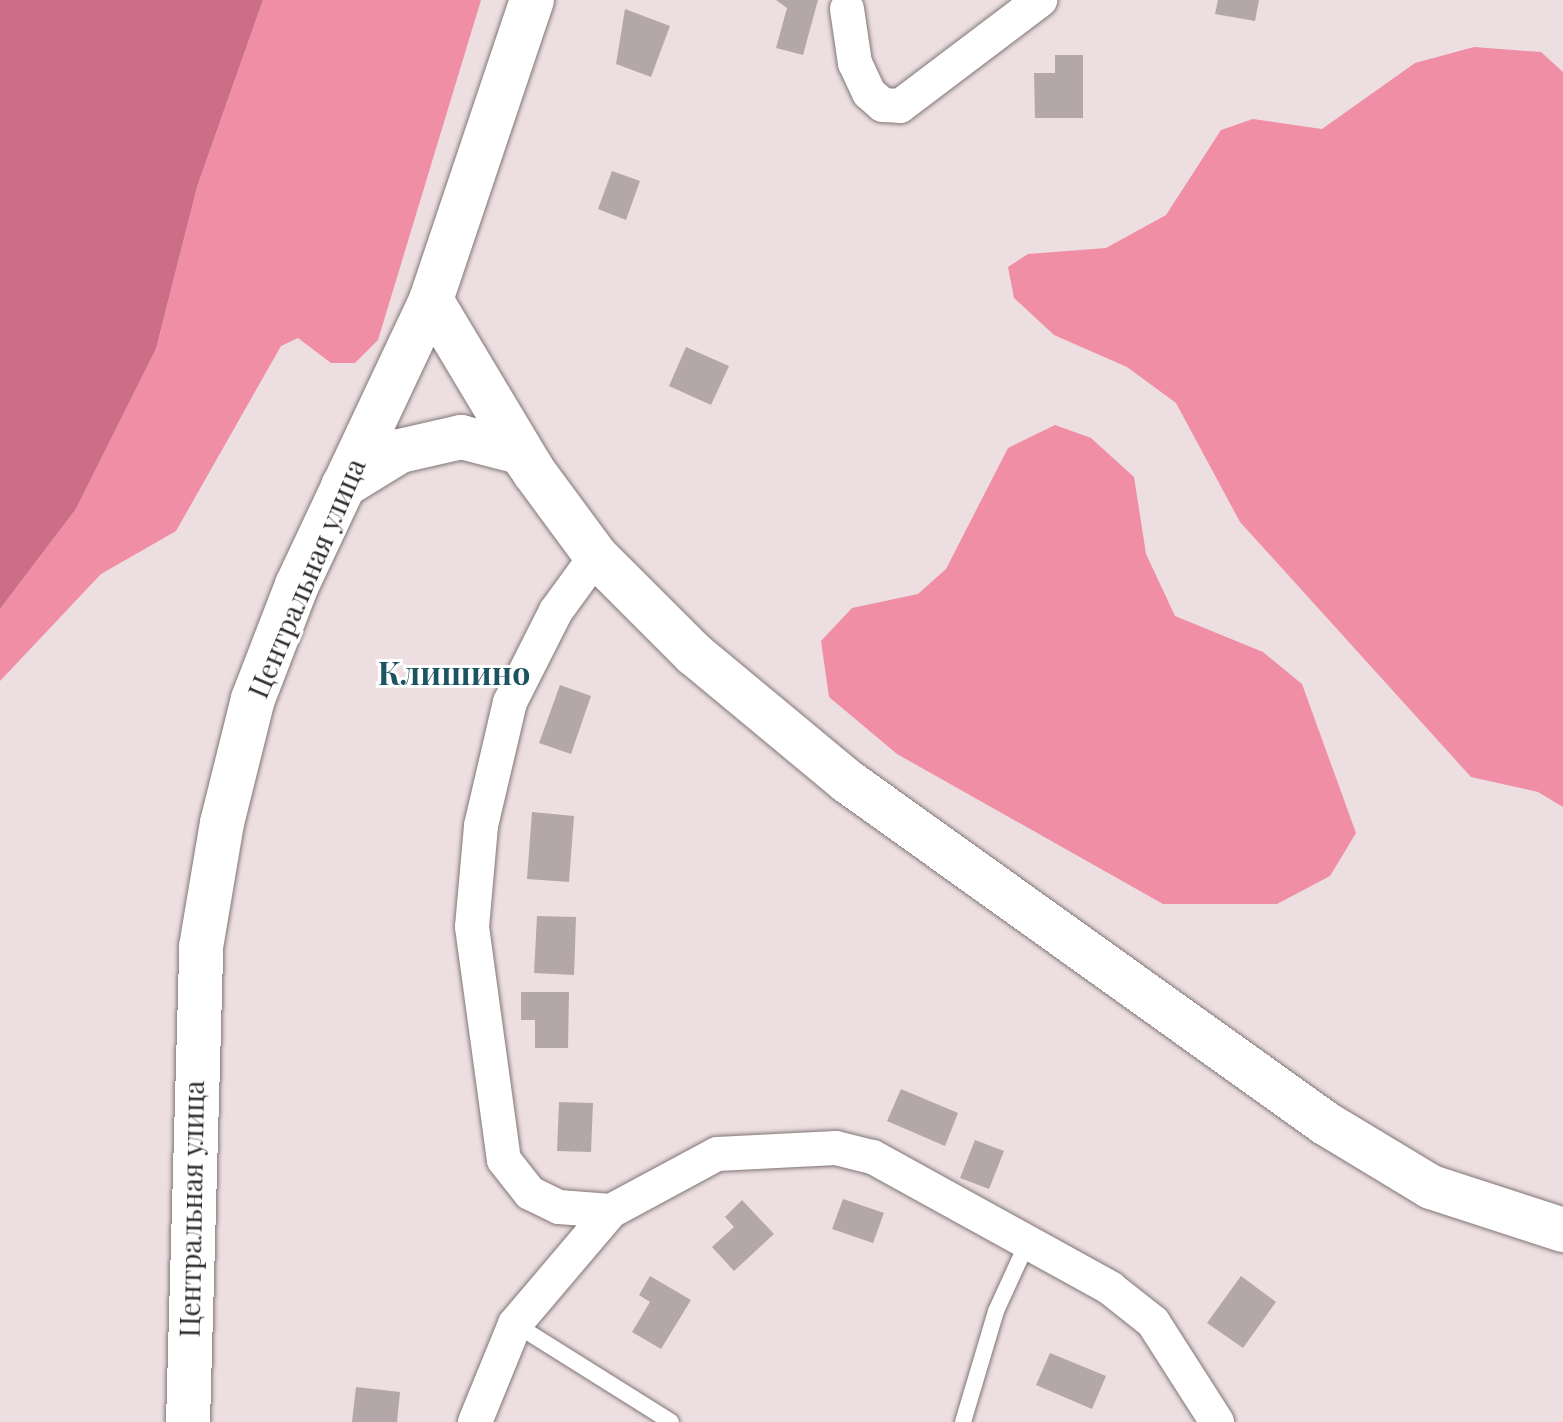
<!DOCTYPE html>
<meta charset="utf-8">
<style>
body{margin:0}
#map{position:relative;width:1563px;height:1422px;overflow:hidden;background:#eddfe1;font-family:"Playfair Display",serif}
div>[style]{position:absolute}
[style*='--x']{left:calc(var(--x)*1px);top:calc(var(--y)*1px);width:calc(var(--w)*1px);rotate:calc(var(--a)*1deg)}
.forest>*{inset:0;background:#ef8ea4}
.water>*{inset:0;background:#cc6e85}
.building>*{inset:0;background:#b4a7a9}
.roads{filter:drop-shadow(0 0 2px #817577) drop-shadow(0 0 2px #817577)}
.service>*{height:16px;margin:-8px;padding:0 8px;transform-origin:8px;border-radius:8px;background:#fff}
.minor>*{height:34px;margin:-17px;padding:0 17px;transform-origin:17px;border-radius:17px;background:#fff}
.secondary>*{height:44px;margin:-22px;padding:0 22px;transform-origin:22px;border-radius:22px;background:#fff}
.primary>*{height:44px;margin:-22px;padding:0 22px;transform-origin:22px;border-radius:22px;background:#fff}
span{translate:-50% -50%;white-space:nowrap;text-align:center;line-height:1.15;-webkit-text-stroke:6px #fff;paint-order:stroke}
.street-label{font-size:28px;color:#312c2c}
.quarter-label{font-size:32px;color:#1d5461;font-weight:700}
</style>
<div id="map">
<div class="forest">
<div style="clip-path:polygon(263px 0,481px 0,378px 340px,355px 363px,331px 363px,298px 338px,281px 346px,176px 531px,101px 574px,0 681px,0 609px,76px 509px,156px 349px,197px 187px)"></div>
<div style="clip-path:polygon(1474px 47px,1541px 52px,1563px 72px,1563px 807px,1538px 792px,1471px 777px,1240px 522px,1176px 403px,1127px 367px,1054px 335px,1014px 298px,1008px 267px,1028px 254px,1106px 248px,1166px 215px,1221px 130px,1253px 119px,1322px 129px,1415px 63px)"></div>
<div style="clip-path:polygon(1055px 425px,1091px 438px,1134px 477px,1146px 554px,1175px 616px,1263px 652px,1302px 684px,1356px 833px,1330px 876px,1277px 904px,1163px 904px,897px 754px,829px 697px,821px 641px,852px 608px,918px 594px,946px 569px,1008px 448px)"></div>
</div>
<div class="water">
<div style="clip-path:polygon(0 0,263px 0,197px 187px,156px 349px,76px 509px,0 609px)"></div>
</div>
<div class="building">
<div style="clip-path:polygon(776px 0,818px 0,803px 55px,776px 48px,787px 8px)"></div>
<div style="clip-path:polygon(1218px 0,1259px 0,1255px 21px,1215px 14px)"></div>
<div style="clip-path:polygon(625px 9px,670px 26px,651px 77px,616px 64px)"></div>
<div style="clip-path:polygon(1055px 55px,1083px 55px,1083px 118px,1035px 118px,1034px 73px,1055px 73px)"></div>
<div style="clip-path:polygon(612px 171px,640px 181px,626px 220px,598px 209px)"></div>
<div style="clip-path:polygon(686px 347px,729px 366px,711px 405px,669px 386px)"></div>
<div style="clip-path:polygon(560px 685px,591px 696px,571px 754px,539px 743px)"></div>
<div style="clip-path:polygon(532px 812px,574px 816px,569px 882px,527px 879px)"></div>
<div style="clip-path:polygon(537px 916px,576px 917px,574px 975px,534px 973px)"></div>
<div style="clip-path:polygon(521px 992px,569px 992px,568px 1048px,535px 1048px,535px 1020px,521px 1020px)"></div>
<div style="clip-path:polygon(901px 1089px,958px 1113px,945px 1146px,887px 1121px)"></div>
<div style="clip-path:polygon(559px 1102px,593px 1103px,591px 1152px,557px 1151px)"></div>
<div style="clip-path:polygon(975px 1140px,1004px 1151px,989px 1189px,960px 1178px)"></div>
<div style="clip-path:polygon(843px 1199px,884px 1213px,873px 1243px,832px 1229px)"></div>
<div style="clip-path:polygon(742px 1200px,774px 1234px,734px 1271px,712px 1247px,734px 1227px,725px 1217px)"></div>
<div style="clip-path:polygon(650px 1276px,691px 1300px,661px 1349px,632px 1332px,650px 1302px,639px 1295px)"></div>
<div style="clip-path:polygon(1241px 1276px,1276px 1302px,1243px 1348px,1207px 1323px)"></div>
<div style="clip-path:polygon(1050px 1353px,1106px 1376px,1092px 1409px,1036px 1385px)"></div>
<div style="clip-path:polygon(356px 1387px,400px 1392px,397px 1422px,352px 1422px)"></div>
</div>
<div class="roads">
<div class="service">
<div style="--x:515;--y:1324;--w:184;--a:32.1"></div>
<div style="--x:963;--y:1422;--w:116;--a:-73.4"></div>
<div style="--x:996;--y:1311;--w:77;--a:-65.4"></div>
</div>
<div class="minor">
<div style="--x:847;--y:9;--w:55;--a:81.6"></div>
<div style="--x:855;--y:63;--w:33;--a:65"></div>
<div style="--x:869;--y:93;--w:18;--a:41"></div>
<div style="--x:883;--y:105;--w:17;--a:3"></div>
<div style="--x:900;--y:106;--w:176;--a:-37.1"></div>
<div style="--x:596;--y:556;--w:68;--a:126"></div>
<div style="--x:556;--y:611;--w:102;--a:116.8"></div>
<div style="--x:510;--y:702;--w:127;--a:103.2"></div>
<div style="--x:481;--y:826;--w:101;--a:95.1"></div>
<div style="--x:472;--y:927;--w:235;--a:82.2"></div>
<div style="--x:504;--y:1160;--w:42;--a:51.8"></div>
<div style="--x:530;--y:1193;--w:32;--a:26"></div>
<div style="--x:559;--y:1207;--w:52;--a:4.4"></div>
<div style="--x:611;--y:1211;--w:120;--a:-28.3"></div>
<div style="--x:717;--y:1154;--w:119;--a:-2.9"></div>
<div style="--x:836;--y:1148;--w:38;--a:14"></div>
<div style="--x:873;--y:1157;--w:271;--a:28.9"></div>
<div style="--x:1110;--y:1288;--w:55;--a:38.3"></div>
<div style="--x:1153;--y:1322;--w:119;--a:57.4"></div>
<div style="--x:475;--y:1422;--w:106;--a:-67.8"></div>
<div style="--x:515;--y:1324;--w:148;--a:-49.7"></div>
</div>
<div class="secondary">
<div style="--x:431;--y:300;--w:200;--a:59.1"></div>
<div style="--x:534;--y:472;--w:104;--a:53.6"></div>
<div style="--x:596;--y:556;--w:139;--a:45"></div>
<div style="--x:694;--y:654;--w:199;--a:39.7"></div>
<div style="--x:847;--y:781;--w:588;--a:35.58"></div>
<div style="--x:1325;--y:1123;--w:124;--a:31.1"></div>
<div style="--x:1431;--y:1187;--w:139;--a:18"></div>
<div style="--x:343;--y:486;--w:67;--a:-31.6"></div>
<div style="--x:400;--y:451;--w:63;--a:-12.9"></div>
<div style="--x:461;--y:437;--w:61;--a:14.3"></div>
<div style="--x:520;--y:452;--w:19;--a:54"></div>
</div>
<div class="primary">
<div style="--x:188;--y:1422;--w:475;--a:-88.4"></div>
<div style="--x:201;--y:947;--w:126;--a:-80.4"></div>
<div style="--x:222;--y:823;--w:128;--a:-76"></div>
<div style="--x:253;--y:699;--w:122;--a:-68.9"></div>
<div style="--x:297;--y:585;--w:315;--a:-64.8"></div>
<div style="--x:431;--y:300;--w:317;--a:-71.4"></div>
</div>
</div>
<div class="street-label">
<span style="left:306px;top:578px;rotate:-67deg">Центральная улица</span>
<span style="left:191px;top:1209px;rotate:-89deg">Центральная улица</span>
</div>
<div class="quarter-label">
<span style="left:454px;top:672px">Клишино</span>
</div>
</div>
